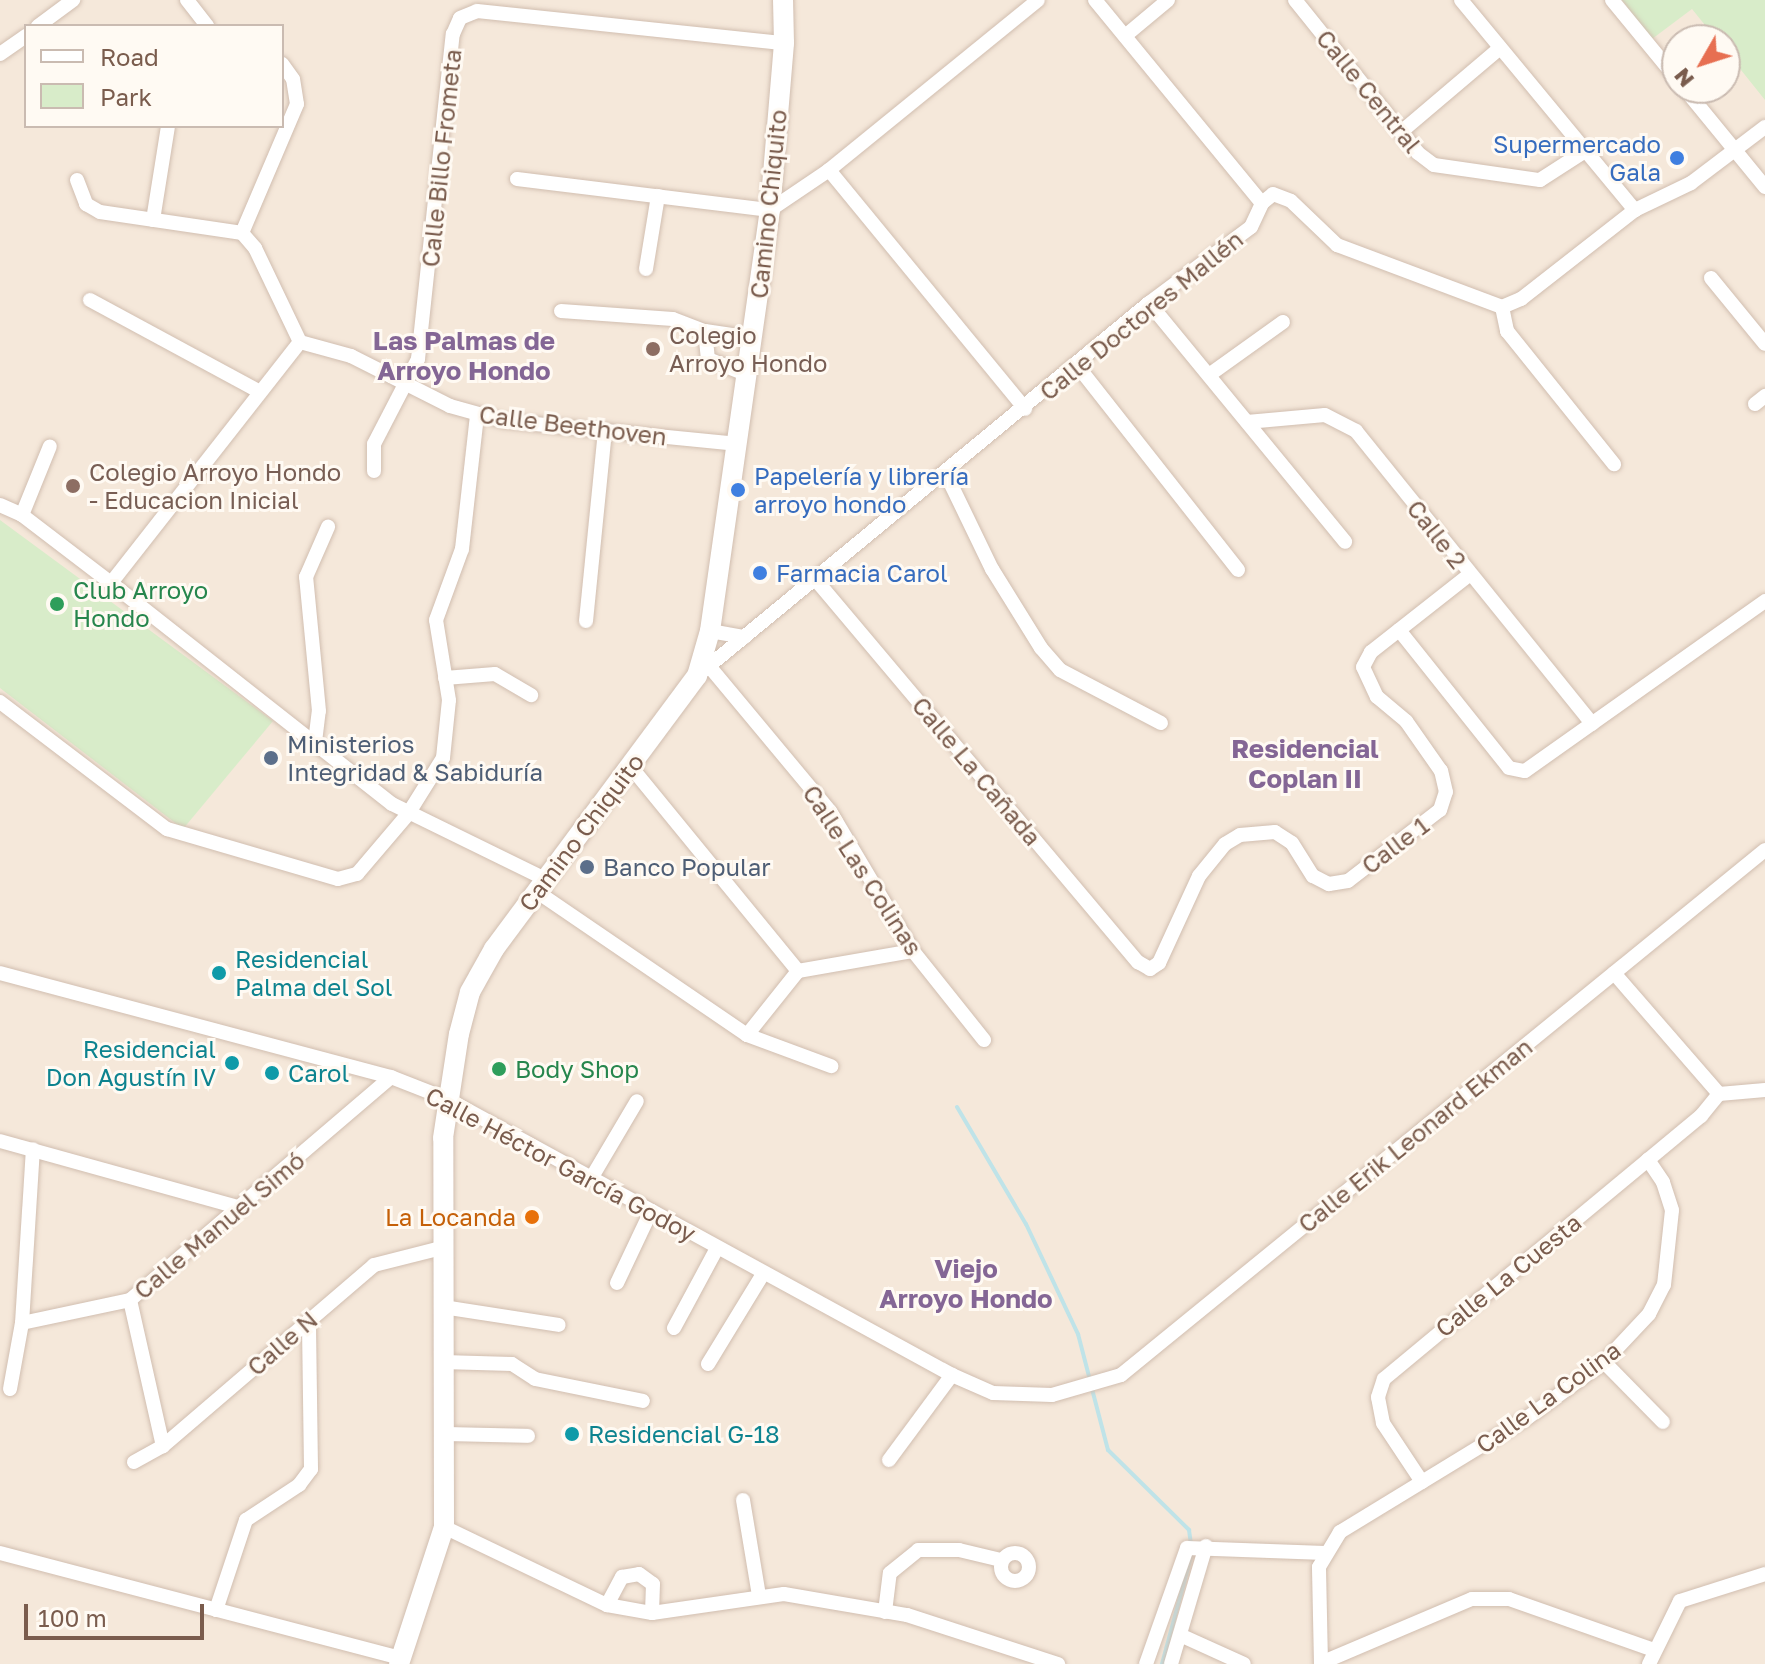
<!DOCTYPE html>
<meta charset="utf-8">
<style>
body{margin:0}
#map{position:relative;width:1765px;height:1664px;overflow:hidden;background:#fdf6ec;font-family:"Golos Text",sans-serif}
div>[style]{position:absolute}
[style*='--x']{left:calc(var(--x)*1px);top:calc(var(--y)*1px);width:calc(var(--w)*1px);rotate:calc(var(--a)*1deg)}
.residential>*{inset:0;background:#f5e8da}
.green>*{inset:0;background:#d8ecc9}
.stream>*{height:4px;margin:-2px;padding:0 2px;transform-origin:2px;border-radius:2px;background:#bfe3e8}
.roads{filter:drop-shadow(0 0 2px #d1beb0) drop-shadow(0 0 2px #d1beb0)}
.minor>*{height:14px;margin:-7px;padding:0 7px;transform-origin:7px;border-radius:7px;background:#fff}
.minor>.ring{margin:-7px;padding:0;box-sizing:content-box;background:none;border:14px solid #fff;border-radius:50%}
.secondary>*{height:20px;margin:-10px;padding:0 10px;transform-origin:10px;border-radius:10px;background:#fff}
.dots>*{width:22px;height:22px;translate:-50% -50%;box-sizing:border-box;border:4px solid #fffaf3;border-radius:50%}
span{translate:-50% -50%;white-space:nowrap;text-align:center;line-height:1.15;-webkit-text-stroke:6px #fffaf3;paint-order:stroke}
.street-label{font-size:24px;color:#7a5c4d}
.shop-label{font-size:24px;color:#366cbe}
.right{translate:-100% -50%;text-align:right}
.left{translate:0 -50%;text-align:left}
.education-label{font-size:24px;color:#785e54}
.leisure-label{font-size:24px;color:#27864d}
.service-label{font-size:24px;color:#4e5e75}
.culture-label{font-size:24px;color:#0d838f}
.food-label{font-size:24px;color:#c56008}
.neighbourhood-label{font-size:26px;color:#846695;font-weight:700}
.legend{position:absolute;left:24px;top:24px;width:260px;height:104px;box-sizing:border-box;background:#fffaf3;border:2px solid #cabbb1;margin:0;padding:10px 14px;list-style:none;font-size:24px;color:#7a5c4d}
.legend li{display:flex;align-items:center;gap:16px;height:40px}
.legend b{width:40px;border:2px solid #cabbb1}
.north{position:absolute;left:1661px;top:24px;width:80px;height:80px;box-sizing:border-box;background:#fffaf3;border:2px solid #cabbb1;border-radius:50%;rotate:231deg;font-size:22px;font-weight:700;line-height:32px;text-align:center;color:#7a5c4d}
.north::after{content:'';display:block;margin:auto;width:28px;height:36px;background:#e76f51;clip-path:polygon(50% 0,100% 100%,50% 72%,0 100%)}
.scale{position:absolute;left:24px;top:1604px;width:180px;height:36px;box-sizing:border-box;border:4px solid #7a5c4d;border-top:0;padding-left:10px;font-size:24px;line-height:28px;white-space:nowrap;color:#7a5c4d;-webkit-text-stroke:6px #fffaf3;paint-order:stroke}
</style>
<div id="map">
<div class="residential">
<div style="clip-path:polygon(evenodd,0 0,1765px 0,1765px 1664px,0 1664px,0 0,26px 26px,282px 26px,282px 126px,26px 126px,26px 26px,0 0,1677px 40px,1725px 40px,1725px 88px,1677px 88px,1677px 40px)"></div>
</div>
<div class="green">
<div style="clip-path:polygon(1622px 0,1765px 0,1765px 100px,1725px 50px,1725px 40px,1717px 40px,1692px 9px,1652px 39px)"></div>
<div style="clip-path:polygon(0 520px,273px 721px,183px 829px,0 688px)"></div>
</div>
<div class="stream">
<div style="--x:957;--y:1107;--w:136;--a:59.5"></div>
<div style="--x:1026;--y:1224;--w:122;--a:64.7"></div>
<div style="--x:1078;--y:1334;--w:48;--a:75.4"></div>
<div style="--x:1092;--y:1389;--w:63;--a:75.3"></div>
<div style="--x:1108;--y:1450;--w:114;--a:44.6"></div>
<div style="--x:1189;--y:1530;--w:14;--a:82"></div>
<div style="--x:1162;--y:1664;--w:115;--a:-74.9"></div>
</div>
<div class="roads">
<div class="minor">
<div style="--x:187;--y:0;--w:33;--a:52"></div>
<div style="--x:1095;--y:0;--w:263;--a:50.6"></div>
<div style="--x:1295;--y:0;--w:196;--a:51.2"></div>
<div style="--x:1418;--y:153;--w:20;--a:37"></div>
<div style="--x:1434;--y:165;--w:107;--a:8.1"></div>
<div style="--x:1540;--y:180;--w:54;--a:-32.8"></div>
<div style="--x:1461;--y:0;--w:273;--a:50.4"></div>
<div style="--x:1612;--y:0;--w:102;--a:50.6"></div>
<div style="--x:38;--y:26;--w:44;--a:-36.6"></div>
<div style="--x:1125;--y:36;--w:56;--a:-39.9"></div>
<div style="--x:0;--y:54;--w:32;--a:-35"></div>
<div style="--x:1684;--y:88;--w:128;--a:50.7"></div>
<div style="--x:1401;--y:132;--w:130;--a:-40.3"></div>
<div style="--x:829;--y:170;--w:309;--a:50.6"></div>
<div style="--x:517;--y:179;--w:255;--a:7"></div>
<div style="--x:770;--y:210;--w:71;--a:-34.1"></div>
<div style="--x:829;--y:170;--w:269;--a:-39.1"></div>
<div style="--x:77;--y:180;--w:26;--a:69"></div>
<div style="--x:86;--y:204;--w:16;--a:30"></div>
<div style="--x:100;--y:212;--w:144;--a:8.4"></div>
<div style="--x:242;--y:233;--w:20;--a:49"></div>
<div style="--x:255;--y:248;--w:104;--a:64.4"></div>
<div style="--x:300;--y:342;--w:53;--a:15.4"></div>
<div style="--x:351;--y:356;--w:111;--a:26.8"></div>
<div style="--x:450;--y:406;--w:56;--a:15.5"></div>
<div style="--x:504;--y:421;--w:236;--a:5.6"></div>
<div style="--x:153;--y:220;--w:95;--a:-80.9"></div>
<div style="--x:242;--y:233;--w:140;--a:-66.9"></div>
<div style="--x:297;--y:104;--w:25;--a:-99"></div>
<div style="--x:293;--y:79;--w:19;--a:-126"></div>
<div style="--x:646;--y:269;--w:74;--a:-80.7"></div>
<div style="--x:1711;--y:278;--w:85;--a:50.7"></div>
<div style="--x:90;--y:300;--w:191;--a:28.4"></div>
<div style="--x:1149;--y:303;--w:309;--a:50.6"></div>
<div style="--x:1502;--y:307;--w:25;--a:78"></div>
<div style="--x:1507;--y:331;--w:171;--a:51.2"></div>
<div style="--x:561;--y:311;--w:112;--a:4.1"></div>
<div style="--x:673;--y:319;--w:34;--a:21"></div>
<div style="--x:705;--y:331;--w:49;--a:8.3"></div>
<div style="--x:705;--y:331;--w:28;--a:84"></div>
<div style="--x:708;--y:359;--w:43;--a:21.8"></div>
<div style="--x:1076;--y:364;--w:262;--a:51.8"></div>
<div style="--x:1209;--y:375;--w:91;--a:-35.6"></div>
<div style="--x:1755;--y:404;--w:13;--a:-39"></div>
<div style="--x:1247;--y:422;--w:78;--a:-5.1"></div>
<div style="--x:1325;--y:415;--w:35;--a:27"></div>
<div style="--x:1356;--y:431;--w:376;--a:51.1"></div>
<div style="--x:374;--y:471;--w:27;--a:-90"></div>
<div style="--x:374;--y:444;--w:96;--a:-62.6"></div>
<div style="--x:418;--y:359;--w:327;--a:-83.9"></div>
<div style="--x:453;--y:34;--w:17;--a:-66"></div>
<div style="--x:460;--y:18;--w:18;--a:-22"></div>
<div style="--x:477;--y:11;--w:309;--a:6"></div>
<div style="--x:946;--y:474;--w:106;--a:64.2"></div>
<div style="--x:992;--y:569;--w:93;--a:58.2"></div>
<div style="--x:1041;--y:648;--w:29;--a:49"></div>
<div style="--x:1060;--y:670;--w:114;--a:27.7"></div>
<div style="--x:0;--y:505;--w:24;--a:24"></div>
<div style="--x:22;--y:515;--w:112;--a:37.4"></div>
<div style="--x:111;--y:583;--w:357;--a:38.2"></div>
<div style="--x:392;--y:804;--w:170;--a:26.1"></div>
<div style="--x:22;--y:515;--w:74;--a:-67.9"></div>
<div style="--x:816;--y:580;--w:500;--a:49.9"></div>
<div style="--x:1138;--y:962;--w:14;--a:30"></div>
<div style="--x:1150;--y:969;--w:11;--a:-34"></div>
<div style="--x:1159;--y:963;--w:96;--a:-65.3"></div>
<div style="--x:1199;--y:876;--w:41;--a:-50.9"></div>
<div style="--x:1225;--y:844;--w:17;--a:-31"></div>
<div style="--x:1240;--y:835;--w:35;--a:-5"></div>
<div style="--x:1275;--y:832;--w:20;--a:33"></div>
<div style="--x:1292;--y:843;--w:39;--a:58"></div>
<div style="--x:1313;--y:876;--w:18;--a:27"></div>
<div style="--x:1329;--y:884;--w:19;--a:-9"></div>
<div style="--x:1348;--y:881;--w:116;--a:-37.7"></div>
<div style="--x:1440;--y:810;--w:19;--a:-72"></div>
<div style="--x:1446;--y:792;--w:22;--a:-103"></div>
<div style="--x:1441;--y:771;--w:61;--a:-125"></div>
<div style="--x:1406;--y:721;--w:38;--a:-140"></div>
<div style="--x:1377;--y:697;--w:33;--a:-115"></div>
<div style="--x:1363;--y:667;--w:17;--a:-62"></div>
<div style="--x:1371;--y:652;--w:125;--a:-38.2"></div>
<div style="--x:111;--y:583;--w:306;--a:-51.9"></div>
<div style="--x:586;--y:621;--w:192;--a:-84.3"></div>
<div style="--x:1399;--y:630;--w:176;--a:51.4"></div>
<div style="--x:1509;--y:768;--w:16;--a:11"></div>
<div style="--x:1525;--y:771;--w:294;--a:-35.3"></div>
<div style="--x:710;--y:631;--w:35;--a:10"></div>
<div style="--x:709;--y:666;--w:189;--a:50.2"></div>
<div style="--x:830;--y:811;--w:163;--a:59.3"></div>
<div style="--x:913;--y:951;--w:114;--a:51.4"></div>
<div style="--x:698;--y:675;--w:585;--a:-39.52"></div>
<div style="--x:1149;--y:303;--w:127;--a:-36.7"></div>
<div style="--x:1251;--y:227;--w:26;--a:-65"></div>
<div style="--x:1262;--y:203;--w:14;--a:-39"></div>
<div style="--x:1273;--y:194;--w:19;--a:21"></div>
<div style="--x:1291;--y:201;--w:64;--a:43.7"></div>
<div style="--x:1337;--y:245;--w:176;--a:20.6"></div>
<div style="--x:1502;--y:307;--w:21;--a:-23"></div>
<div style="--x:1521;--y:299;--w:145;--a:-38"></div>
<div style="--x:1635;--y:210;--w:62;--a:-25.7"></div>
<div style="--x:1691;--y:183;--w:93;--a:-37.1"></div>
<div style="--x:445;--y:678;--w:50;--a:-4.6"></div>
<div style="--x:495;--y:674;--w:42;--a:30.3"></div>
<div style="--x:0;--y:702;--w:210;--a:37.3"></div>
<div style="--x:167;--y:829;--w:178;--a:16.3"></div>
<div style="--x:338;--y:879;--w:20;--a:-15"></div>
<div style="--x:357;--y:874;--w:79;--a:-49.6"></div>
<div style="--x:408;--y:814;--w:66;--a:-58"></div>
<div style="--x:443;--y:758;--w:58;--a:-84.1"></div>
<div style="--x:449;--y:700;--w:81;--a:-99.2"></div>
<div style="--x:436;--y:620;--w:76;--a:-69.9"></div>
<div style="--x:462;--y:549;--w:134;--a:-83.6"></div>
<div style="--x:315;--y:742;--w:31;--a:-83"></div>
<div style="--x:319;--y:711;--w:135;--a:-95.5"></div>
<div style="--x:306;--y:577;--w:55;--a:-66.3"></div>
<div style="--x:631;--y:767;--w:264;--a:50.7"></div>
<div style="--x:536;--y:891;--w:255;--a:34.3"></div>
<div style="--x:747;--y:1035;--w:90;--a:20.3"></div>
<div style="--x:0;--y:973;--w:405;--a:14.9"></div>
<div style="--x:391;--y:1077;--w:60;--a:21.4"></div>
<div style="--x:447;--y:1099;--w:576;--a:28.66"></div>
<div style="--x:952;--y:1375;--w:45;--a:23.7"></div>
<div style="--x:993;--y:1393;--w:59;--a:1.9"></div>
<div style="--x:1052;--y:1395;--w:72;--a:-16.2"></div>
<div style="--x:1121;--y:1375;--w:831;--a:-39.19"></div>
<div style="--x:1614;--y:973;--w:160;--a:49"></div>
<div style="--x:1719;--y:1094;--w:46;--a:-5"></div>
<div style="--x:747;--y:1035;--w:82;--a:-51.4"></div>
<div style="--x:798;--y:971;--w:117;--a:-9.9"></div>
<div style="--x:0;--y:1141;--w:250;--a:15.5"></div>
<div style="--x:592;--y:1177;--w:88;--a:-59.4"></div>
<div style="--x:617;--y:1283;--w:80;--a:-64.7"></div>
<div style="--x:130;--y:1300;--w:150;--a:77.3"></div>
<div style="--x:443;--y:1307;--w:117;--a:8.8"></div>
<div style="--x:22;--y:1323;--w:110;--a:-12"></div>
<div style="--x:130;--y:1300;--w:343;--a:-40.5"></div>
<div style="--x:674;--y:1328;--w:91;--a:-61.7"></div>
<div style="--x:443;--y:1362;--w:69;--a:1.7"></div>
<div style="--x:512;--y:1364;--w:27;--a:33"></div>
<div style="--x:535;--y:1379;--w:110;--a:11.5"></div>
<div style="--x:1604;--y:1362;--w:84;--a:45.5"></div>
<div style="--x:708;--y:1364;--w:105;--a:-58.6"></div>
<div style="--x:10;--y:1389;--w:67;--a:-79.7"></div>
<div style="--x:22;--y:1323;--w:174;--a:-86.4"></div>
<div style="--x:442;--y:1434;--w:86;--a:1.3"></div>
<div style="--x:889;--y:1460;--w:106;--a:-53.5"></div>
<div style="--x:134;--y:1462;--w:33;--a:-29"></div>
<div style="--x:163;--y:1446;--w:278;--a:-40.6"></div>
<div style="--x:374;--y:1265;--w:69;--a:-14.2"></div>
<div style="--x:1422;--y:1482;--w:71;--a:-123.5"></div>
<div style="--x:1383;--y:1423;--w:26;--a:-101"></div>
<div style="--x:1378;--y:1397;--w:19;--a:-72"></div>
<div style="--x:1384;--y:1379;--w:412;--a:-39.7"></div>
<div style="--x:1701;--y:1116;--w:28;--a:-51"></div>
<div style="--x:743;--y:1500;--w:97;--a:80.5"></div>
<div style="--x:444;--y:1527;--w:181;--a:25.6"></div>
<div style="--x:607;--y:1605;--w:46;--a:10.1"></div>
<div style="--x:652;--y:1613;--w:133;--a:-8.2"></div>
<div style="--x:784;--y:1594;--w:125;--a:9.7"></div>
<div style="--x:907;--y:1615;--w:159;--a:18"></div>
<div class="ring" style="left:1001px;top:1553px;width:14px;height:14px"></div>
<div style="--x:0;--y:1553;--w:415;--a:14.7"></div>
<div style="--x:607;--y:1605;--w:32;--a:-62"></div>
<div style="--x:622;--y:1577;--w:17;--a:-10"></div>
<div style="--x:639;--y:1574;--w:17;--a:36"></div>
<div style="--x:653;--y:1584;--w:29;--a:92"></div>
<div style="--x:216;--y:1610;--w:95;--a:-71.6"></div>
<div style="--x:246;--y:1520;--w:64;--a:-33.4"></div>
<div style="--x:299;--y:1485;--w:20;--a:-53"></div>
<div style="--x:311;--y:1469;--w:149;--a:-90.8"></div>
<div style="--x:885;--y:1612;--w:39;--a:-83"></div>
<div style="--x:890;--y:1573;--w:36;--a:-39"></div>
<div style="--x:918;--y:1550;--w:41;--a:0"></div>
<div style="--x:959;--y:1550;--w:43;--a:13.4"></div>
<div style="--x:1180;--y:1635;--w:70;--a:24.4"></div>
<div style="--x:1321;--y:1663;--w:164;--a:-23"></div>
<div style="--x:1472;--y:1599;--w:37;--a:0"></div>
<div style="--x:1509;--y:1599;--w:154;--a:19.4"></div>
<div style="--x:1146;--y:1664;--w:123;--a:-70.5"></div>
<div style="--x:1187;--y:1548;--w:138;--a:2.1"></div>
<div style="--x:1171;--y:1664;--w:123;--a:-73.5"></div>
<div style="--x:1321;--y:1664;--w:97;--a:-91.2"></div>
<div style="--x:1319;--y:1567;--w:41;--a:-59"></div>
<div style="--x:1340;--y:1532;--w:219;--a:-31.4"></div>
<div style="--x:1527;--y:1418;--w:95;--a:-36"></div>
<div style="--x:1604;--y:1362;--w:66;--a:-46.8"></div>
<div style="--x:1649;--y:1314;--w:33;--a:-63"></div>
<div style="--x:1664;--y:1285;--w:75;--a:-83.9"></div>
<div style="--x:1672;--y:1210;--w:29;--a:-108"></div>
<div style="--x:1663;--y:1182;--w:27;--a:-124"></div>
<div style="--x:1649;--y:1664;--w:70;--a:-63.8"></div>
<div style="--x:1680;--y:1601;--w:89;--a:-17.6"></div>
</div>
<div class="secondary">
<div style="--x:399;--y:1664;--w:144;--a:-71.8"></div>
<div style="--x:444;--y:1527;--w:389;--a:-90.1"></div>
<div style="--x:443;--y:1138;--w:105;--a:-81.3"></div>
<div style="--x:459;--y:1034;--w:43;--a:-75.3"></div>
<div style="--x:470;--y:992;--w:49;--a:-60.8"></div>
<div style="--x:494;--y:949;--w:340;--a:-53.4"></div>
<div style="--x:697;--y:676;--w:47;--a:-73.9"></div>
<div style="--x:710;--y:631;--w:425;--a:-81.9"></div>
<div style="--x:770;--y:210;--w:168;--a:-85.2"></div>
<div style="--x:784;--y:43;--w:43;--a:-91.3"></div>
</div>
</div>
<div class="dots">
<div style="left:1677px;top:158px;background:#3f7fe0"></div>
<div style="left:653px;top:349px;background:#8d6e63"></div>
<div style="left:73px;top:486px;background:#8d6e63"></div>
<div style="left:738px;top:490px;background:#3f7fe0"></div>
<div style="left:760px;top:573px;background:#3f7fe0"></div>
<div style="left:57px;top:604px;background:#2e9e5b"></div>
<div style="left:271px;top:758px;background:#5c6f8a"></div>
<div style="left:587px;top:867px;background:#5c6f8a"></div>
<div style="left:219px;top:973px;background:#0f9aa8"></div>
<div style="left:232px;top:1063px;background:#0f9aa8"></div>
<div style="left:499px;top:1069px;background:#2e9e5b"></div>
<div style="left:272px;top:1073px;background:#0f9aa8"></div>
<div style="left:532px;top:1217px;background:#e8710a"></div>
<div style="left:572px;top:1434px;background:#0f9aa8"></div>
</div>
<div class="street-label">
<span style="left:1369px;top:91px;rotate:51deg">Calle Central</span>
<span style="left:441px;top:158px;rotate:-84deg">Calle Billo Frometa</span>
<span style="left:768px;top:204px;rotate:-84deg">Camino Chiquito</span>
<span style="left:1141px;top:315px;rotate:-39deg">Calle Doctores Mallén</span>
<span style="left:573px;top:425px;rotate:7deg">Calle Beethoven</span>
<span style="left:1437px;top:534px;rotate:52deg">Calle 2</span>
<span style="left:977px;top:771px;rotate:50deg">Calle La Cañada</span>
<span style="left:581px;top:832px;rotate:-53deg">Camino Chiquito</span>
<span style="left:1395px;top:845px;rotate:-37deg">Calle 1</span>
<span style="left:863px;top:870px;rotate:57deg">Calle Las Colinas</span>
<span style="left:1415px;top:1135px;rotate:-39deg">Calle Erik Leonard Ekman</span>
<span style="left:561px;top:1164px;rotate:28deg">Calle Héctor García Godoy</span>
<span style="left:219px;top:1225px;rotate:-40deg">Calle Manuel Simó</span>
<span style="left:1508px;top:1275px;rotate:-39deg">Calle La Cuesta</span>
<span style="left:282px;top:1343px;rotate:-41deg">Calle N</span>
<span style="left:1548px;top:1397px;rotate:-36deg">Calle La Colina</span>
</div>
<div class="shop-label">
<span class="right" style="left:1661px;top:158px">Supermercado<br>Gala</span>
<span class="left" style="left:754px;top:490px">Papelería y librería<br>arroyo hondo</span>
<span class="left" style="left:776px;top:573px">Farmacia Carol</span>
</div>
<div class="education-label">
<span class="left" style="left:669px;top:349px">Colegio<br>Arroyo Hondo</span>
<span class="left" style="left:89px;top:486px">Colegio Arroyo Hondo<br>- Educacion Inicial</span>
</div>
<div class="leisure-label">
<span class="left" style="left:73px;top:604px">Club Arroyo<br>Hondo</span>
<span class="left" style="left:515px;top:1069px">Body Shop</span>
</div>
<div class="service-label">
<span class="left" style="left:287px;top:758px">Ministerios<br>Integridad &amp; Sabiduría</span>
<span class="left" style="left:603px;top:867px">Banco Popular</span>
</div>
<div class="culture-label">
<span class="left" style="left:235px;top:973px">Residencial<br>Palma del Sol</span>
<span class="right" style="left:216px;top:1063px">Residencial<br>Don Agustín IV</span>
<span class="left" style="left:288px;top:1073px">Carol</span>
<span class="left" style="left:588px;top:1434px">Residencial G-18</span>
</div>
<div class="food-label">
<span class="right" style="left:516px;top:1217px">La Locanda</span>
</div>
<div class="neighbourhood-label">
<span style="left:464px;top:356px">Las Palmas de<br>Arroyo Hondo</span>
<span style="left:1305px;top:764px">Residencial<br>Coplan II</span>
<span style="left:966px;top:1284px">Viejo<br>Arroyo Hondo</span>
</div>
<ul class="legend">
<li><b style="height:10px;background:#fff"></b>Road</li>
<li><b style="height:22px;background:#d8ecc9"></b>Park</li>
</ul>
<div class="north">N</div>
<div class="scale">100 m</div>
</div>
